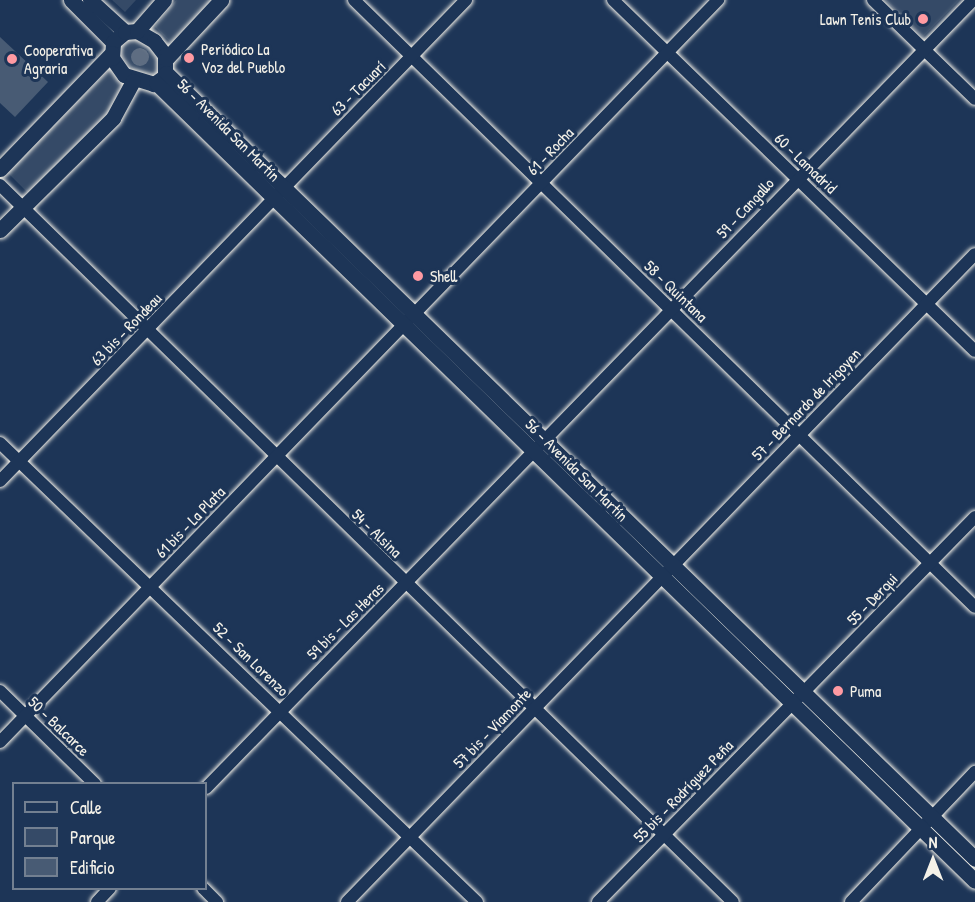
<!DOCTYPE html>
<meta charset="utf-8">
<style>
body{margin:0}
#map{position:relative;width:975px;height:902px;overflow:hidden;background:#1d3557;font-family:"Patrick Hand",sans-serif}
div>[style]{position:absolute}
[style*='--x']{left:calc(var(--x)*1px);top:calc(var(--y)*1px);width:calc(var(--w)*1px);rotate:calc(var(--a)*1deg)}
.green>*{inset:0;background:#354a67}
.water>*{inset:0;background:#5e6d82}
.round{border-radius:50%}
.building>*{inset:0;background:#485b74}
.roads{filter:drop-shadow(0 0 2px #f4f1e8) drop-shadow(0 0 2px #f4f1e8)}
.minor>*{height:12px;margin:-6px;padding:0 6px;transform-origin:6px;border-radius:6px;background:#1d3557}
.major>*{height:15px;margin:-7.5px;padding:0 7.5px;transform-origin:7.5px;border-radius:7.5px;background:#1d3557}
.dots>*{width:16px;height:16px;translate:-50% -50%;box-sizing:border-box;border:3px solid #1d3557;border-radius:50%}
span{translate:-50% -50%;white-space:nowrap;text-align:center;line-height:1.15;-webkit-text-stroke:6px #1d3557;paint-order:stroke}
.poi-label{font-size:16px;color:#f4f1e8}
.right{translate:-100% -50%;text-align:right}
.left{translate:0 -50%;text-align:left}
.street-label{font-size:16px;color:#f4f1e8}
.legend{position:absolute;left:12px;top:782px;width:195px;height:108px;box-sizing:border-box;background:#1d3557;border:2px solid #738091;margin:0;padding:8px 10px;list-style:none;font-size:18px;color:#f4f1e8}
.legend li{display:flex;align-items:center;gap:12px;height:30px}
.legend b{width:30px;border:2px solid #738091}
.north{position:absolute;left:903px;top:830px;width:60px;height:60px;-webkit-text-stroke:4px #1d3557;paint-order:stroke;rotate:0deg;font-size:16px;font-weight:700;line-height:24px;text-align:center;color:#f4f1e8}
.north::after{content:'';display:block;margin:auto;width:21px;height:27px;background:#f4f1e8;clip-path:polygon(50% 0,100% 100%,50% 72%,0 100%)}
</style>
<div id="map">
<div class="green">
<div style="clip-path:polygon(112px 0,136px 0,125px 12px)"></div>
<div style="clip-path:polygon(176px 0,216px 0,173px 45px,155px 27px)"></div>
<div style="clip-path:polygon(885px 0,959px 0,923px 37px)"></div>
<div style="clip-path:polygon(evenodd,134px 36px,149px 43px,161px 61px,157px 75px,135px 71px,125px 61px,121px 53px,124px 40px,134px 36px,143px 48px,148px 52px,139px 66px,131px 55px,143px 48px)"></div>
<div style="clip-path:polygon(114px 65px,129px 79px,119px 91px,107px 118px,31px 196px,7px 172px)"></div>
</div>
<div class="water">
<div class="round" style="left:131px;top:48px;width:18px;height:18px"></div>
</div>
<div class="building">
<div style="clip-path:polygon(0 37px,48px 82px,15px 117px,0 103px)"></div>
</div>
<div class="roads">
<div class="minor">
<div style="--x:354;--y:0;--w:868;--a:44.35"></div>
<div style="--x:613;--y:0;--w:504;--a:44.12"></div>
<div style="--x:873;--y:0;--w:142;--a:44.1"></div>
<div style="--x:0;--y:185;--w:1025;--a:44.37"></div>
<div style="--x:0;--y:443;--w:662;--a:43.9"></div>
<div style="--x:0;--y:481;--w:670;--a:-45.91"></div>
<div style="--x:0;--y:691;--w:133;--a:44.4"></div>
<div style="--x:0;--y:742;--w:1033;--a:-45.94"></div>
<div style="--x:206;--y:788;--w:1100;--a:-45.77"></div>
<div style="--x:203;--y:888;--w:20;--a:45"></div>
<div style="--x:97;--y:902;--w:19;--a:-47"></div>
<div style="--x:347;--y:902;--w:902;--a:-45.9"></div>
<div style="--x:598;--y:902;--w:539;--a:-45.6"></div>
<div style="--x:851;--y:902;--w:180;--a:-46.4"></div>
</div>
<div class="major">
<div style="--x:71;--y:0;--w:59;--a:45"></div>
<div style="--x:90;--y:0;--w:47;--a:42.4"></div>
<div style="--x:137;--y:31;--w:20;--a:30"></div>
<div style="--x:154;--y:41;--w:18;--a:52"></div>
<div style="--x:165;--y:55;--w:21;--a:90"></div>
<div style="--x:165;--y:76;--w:14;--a:144"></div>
<div style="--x:154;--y:84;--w:31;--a:-163"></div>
<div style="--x:124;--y:75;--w:21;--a:-125"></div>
<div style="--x:112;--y:58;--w:16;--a:-86"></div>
<div style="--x:113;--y:42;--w:16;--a:-40"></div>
<div style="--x:125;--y:32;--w:12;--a:-5"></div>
<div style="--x:137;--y:31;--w:41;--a:-48.9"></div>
<div style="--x:166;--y:59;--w:81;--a:-47"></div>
<div style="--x:166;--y:73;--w:1128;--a:44.17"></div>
<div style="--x:156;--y:83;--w:1143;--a:44.26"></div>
<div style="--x:0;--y:169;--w:161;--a:-46"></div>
<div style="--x:0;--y:230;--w:159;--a:-44.7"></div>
<div style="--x:113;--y:118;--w:42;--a:-61.6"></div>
</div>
</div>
<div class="dots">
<div style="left:923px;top:19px;background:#ff9aa2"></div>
<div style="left:189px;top:58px;background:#ff9aa2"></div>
<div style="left:12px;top:59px;background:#ff9aa2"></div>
<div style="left:418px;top:276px;background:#ff9aa2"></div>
<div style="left:838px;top:691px;background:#ff9aa2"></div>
</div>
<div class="poi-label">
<span class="right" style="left:911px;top:19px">Lawn Tenis Club</span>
<span class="left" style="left:201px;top:58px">Periódico La<br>Voz del Pueblo</span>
<span class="left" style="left:24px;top:59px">Cooperativa<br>Agraria</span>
<span class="left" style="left:430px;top:276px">Shell</span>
<span class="left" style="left:850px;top:691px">Puma</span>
</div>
<div class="street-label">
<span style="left:358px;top:88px;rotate:-45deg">63 - Tacuarí</span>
<span style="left:229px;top:130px;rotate:45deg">56 - Avenida San Martín</span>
<span style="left:550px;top:151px;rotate:-46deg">61 - Rocha</span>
<span style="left:806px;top:163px;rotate:44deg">60 - Lamadrid</span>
<span style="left:745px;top:208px;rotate:-47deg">59 - Cangallo</span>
<span style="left:676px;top:291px;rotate:44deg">58 - Quintana</span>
<span style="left:126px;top:329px;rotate:-46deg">63 bis - Rondeau</span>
<span style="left:806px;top:404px;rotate:-46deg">57 - Bernardo de Irigoyen</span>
<span style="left:577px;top:470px;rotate:45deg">56 - Avenida San Martín</span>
<span style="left:190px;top:522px;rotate:-46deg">61 bis - La Plata</span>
<span style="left:377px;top:533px;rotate:44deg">54 - Alsina</span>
<span style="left:872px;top:599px;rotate:-46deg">55 - Derqui</span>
<span style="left:345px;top:621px;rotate:-45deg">59 bis - Las Heras</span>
<span style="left:251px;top:659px;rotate:44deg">52 - San Lorenzo</span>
<span style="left:59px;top:726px;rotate:44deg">50 - Balcarce</span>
<span style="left:492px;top:728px;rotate:-46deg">57 bis - Viamonte</span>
<span style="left:683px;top:791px;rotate:-46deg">55 bis - Rodríguez Peña</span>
</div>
<ul class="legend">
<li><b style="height:8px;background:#1d3557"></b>Calle</li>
<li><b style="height:16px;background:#354a67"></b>Parque</li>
<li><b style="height:16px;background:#485b74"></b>Edificio</li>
</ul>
<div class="north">N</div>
</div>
